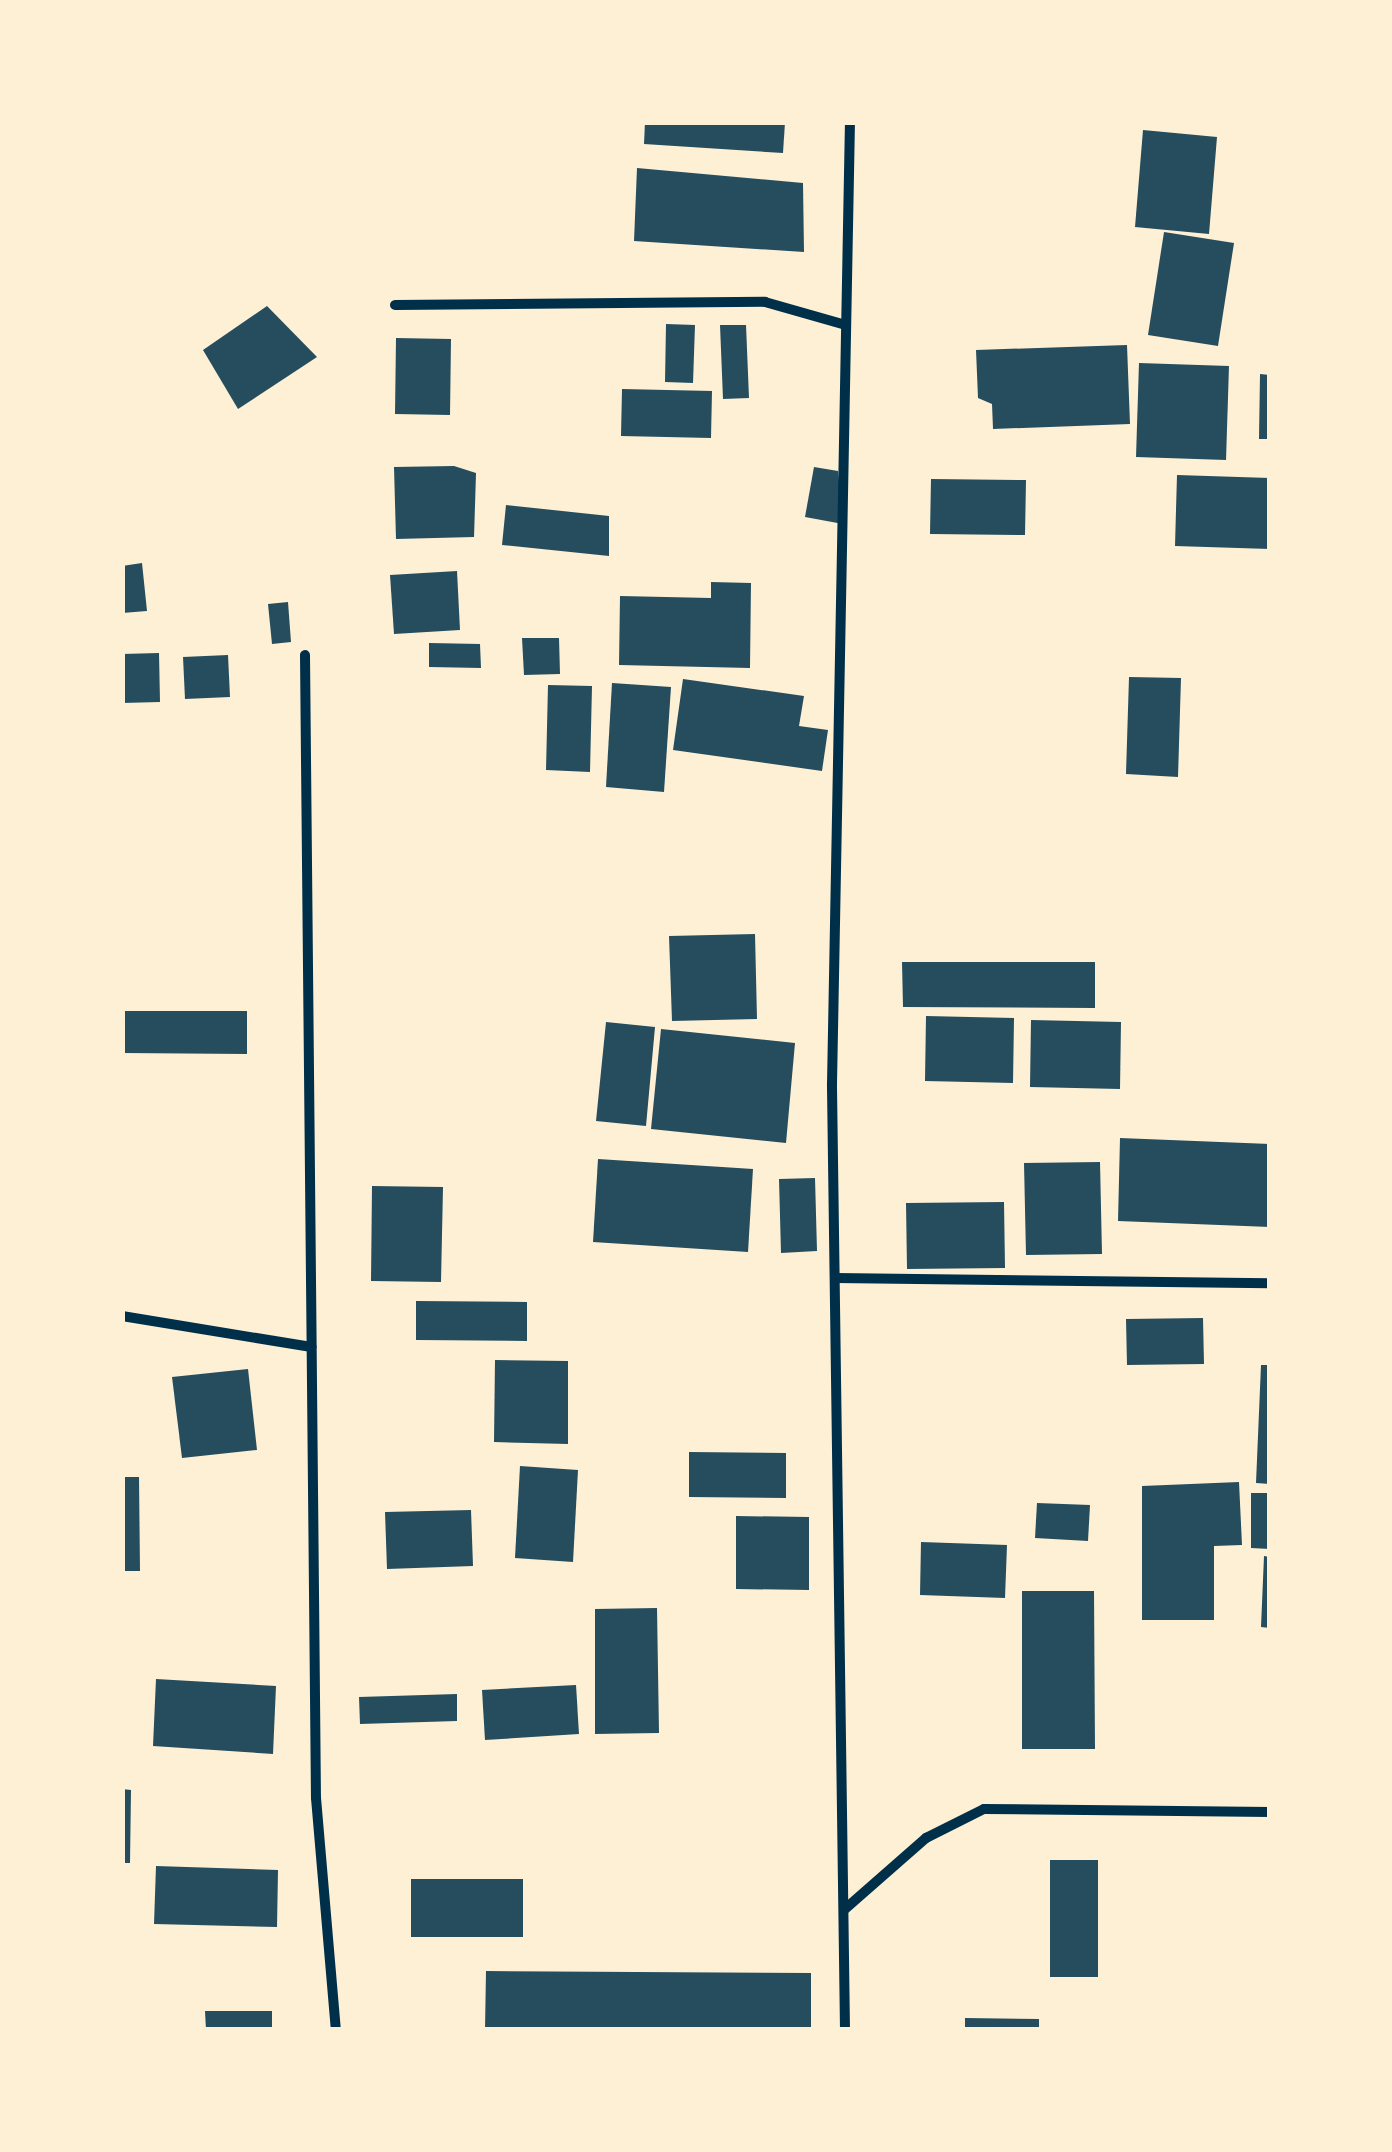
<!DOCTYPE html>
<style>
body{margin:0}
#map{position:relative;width:1392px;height:2152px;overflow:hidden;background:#fdf0d5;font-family:Lato,sans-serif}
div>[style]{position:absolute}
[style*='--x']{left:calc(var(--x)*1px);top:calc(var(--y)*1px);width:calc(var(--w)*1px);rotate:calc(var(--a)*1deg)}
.building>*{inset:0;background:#264d5e}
.minor>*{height:10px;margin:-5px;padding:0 5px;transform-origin:5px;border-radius:5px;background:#003049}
span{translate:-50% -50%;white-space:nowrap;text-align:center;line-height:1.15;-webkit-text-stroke:10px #fdf0d5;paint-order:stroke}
.frame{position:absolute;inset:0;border:125px solid #fdf0d5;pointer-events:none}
</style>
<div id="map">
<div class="building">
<div style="clip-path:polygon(645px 122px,785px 122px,783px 153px,644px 144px)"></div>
<div style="clip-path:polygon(1143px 130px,1217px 137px,1209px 234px,1135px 227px)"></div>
<div style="clip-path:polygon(637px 168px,803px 183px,804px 252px,634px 241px)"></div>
<div style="clip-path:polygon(1164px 232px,1234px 243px,1218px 346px,1148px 335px)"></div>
<div style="clip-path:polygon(267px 306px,317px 357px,238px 409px,203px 350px)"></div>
<div style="clip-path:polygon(666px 324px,695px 325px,693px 383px,665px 382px)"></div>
<div style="clip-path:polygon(720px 325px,746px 325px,749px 398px,723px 399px)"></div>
<div style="clip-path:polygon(396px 338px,451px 339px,450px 415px,395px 414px)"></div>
<div style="clip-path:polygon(1127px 345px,1130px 424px,993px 429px,992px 404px,978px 398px,976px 350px)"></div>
<div style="clip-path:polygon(1139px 363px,1229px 366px,1226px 460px,1136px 457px)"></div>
<div style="clip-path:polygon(1260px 374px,1270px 375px,1270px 439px,1259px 439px)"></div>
<div style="clip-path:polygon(622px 389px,712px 391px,711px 438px,621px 436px)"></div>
<div style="clip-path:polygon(454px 466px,476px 473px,474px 537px,396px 539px,394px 467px)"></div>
<div style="clip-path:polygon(814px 467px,838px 471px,843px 524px,805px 517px)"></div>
<div style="clip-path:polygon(1177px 475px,1270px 478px,1270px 549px,1175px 546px)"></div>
<div style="clip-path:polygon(931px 479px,1026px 480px,1025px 535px,930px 534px)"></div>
<div style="clip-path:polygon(506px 505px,609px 516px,609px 556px,502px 545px)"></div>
<div style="clip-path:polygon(142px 563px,147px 611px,122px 613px,122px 566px)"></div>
<div style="clip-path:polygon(457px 571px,460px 630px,394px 634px,390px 575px)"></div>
<div style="clip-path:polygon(711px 582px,751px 583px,750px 668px,619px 665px,620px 596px,711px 598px)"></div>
<div style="clip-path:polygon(288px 602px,291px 642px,272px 644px,268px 604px)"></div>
<div style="clip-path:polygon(522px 638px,559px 638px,560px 674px,524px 675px)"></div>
<div style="clip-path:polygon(429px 643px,480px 644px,481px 668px,429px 667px)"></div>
<div style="clip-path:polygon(159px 653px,160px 702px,122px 703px,122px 654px)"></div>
<div style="clip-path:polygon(228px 655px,230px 697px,185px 699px,183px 657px)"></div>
<div style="clip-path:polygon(1129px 677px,1181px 678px,1178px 777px,1126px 774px)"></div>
<div style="clip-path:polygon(683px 679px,804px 696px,799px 726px,828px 730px,822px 771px,673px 750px)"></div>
<div style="clip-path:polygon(612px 683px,671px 687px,664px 792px,606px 787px)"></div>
<div style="clip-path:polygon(548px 685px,592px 686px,590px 772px,546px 770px)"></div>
<div style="clip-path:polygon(755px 934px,757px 1019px,672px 1021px,669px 936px)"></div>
<div style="clip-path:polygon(902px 962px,1095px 962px,1095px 1008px,903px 1007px)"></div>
<div style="clip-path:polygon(122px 1011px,247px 1011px,247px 1054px,122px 1053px)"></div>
<div style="clip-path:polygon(926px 1016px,1014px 1018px,1013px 1083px,925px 1081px)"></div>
<div style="clip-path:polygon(1031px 1020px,1121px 1022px,1120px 1089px,1030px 1087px)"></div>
<div style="clip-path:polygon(606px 1022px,655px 1027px,646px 1126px,596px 1121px)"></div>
<div style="clip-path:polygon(661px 1029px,795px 1043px,786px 1143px,651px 1129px)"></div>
<div style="clip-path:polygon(1120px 1138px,1270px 1144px,1270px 1227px,1118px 1221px)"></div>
<div style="clip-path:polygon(598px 1159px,753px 1169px,748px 1252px,593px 1242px)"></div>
<div style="clip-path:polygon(1100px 1162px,1102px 1254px,1026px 1255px,1024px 1163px)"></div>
<div style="clip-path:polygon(815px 1178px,817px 1251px,781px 1253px,779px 1179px)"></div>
<div style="clip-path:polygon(372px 1186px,443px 1187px,441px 1282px,371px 1281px)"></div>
<div style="clip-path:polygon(1004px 1202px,1005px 1268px,907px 1269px,906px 1203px)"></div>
<div style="clip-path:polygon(416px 1301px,527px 1302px,527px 1341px,416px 1340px)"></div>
<div style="clip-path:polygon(1203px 1318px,1204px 1364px,1127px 1365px,1126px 1319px)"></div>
<div style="clip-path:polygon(495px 1360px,568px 1361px,568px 1444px,494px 1442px)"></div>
<div style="clip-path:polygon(1261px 1365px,1270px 1365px,1270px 1484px,1256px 1483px)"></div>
<div style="clip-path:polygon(248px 1369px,257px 1450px,182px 1458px,172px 1377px)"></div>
<div style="clip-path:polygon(689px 1452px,786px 1453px,786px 1498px,689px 1497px)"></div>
<div style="clip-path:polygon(520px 1466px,578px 1470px,573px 1562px,515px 1558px)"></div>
<div style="clip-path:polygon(122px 1477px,139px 1477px,140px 1571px,122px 1571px)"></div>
<div style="clip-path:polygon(1239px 1482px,1242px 1545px,1214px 1546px,1214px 1620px,1142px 1620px,1142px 1486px)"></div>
<div style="clip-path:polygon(1251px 1493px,1270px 1493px,1270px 1549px,1251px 1548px)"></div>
<div style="clip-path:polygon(1037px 1503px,1090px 1505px,1088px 1541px,1035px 1538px)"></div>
<div style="clip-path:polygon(471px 1510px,473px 1566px,387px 1569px,385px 1512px)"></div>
<div style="clip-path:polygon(736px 1516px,809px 1517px,809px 1590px,736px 1589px)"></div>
<div style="clip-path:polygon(921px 1542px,1007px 1545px,1005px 1598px,920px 1595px)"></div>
<div style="clip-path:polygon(1264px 1556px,1270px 1557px,1270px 1628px,1261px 1627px)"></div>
<div style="clip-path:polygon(1022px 1591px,1094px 1591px,1095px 1749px,1022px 1749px)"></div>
<div style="clip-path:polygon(657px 1608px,659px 1733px,595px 1734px,595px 1609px)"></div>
<div style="clip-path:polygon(156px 1679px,276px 1686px,273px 1754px,153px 1746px)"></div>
<div style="clip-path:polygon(576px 1685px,579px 1734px,485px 1740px,482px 1690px)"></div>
<div style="clip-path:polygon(457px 1694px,457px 1721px,360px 1724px,359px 1697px)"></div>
<div style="clip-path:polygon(122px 1789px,131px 1790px,130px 1863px,122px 1863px)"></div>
<div style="clip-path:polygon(1050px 1860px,1098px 1860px,1098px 1977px,1050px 1977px)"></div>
<div style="clip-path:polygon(156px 1866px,278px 1870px,277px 1927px,154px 1924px)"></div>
<div style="clip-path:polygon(411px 1879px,523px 1879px,523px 1937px,411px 1937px)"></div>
<div style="clip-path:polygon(486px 1971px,811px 1973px,811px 2030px,485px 2030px)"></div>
<div style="clip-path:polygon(205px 2011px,272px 2011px,272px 2030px,206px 2030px)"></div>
<div style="clip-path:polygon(965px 2018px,1039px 2019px,1039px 2030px,965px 2030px)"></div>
</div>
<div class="minor">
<div style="--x:395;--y:305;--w:370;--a:-0.5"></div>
<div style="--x:765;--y:302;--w:84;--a:15.9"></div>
<div style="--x:305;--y:655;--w:1143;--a:89.45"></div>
<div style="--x:316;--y:1798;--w:233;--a:85.1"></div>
<div style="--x:835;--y:1278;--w:435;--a:0.7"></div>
<div style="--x:122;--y:1316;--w:192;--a:9.3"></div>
<div style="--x:845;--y:1909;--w:108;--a:-41.2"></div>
<div style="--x:926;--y:1838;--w:65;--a:-26.6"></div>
<div style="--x:984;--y:1809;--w:286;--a:0.6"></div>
<div style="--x:845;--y:2030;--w:946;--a:-90.79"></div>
<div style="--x:832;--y:1084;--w:962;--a:-88.93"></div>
</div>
<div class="frame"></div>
</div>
